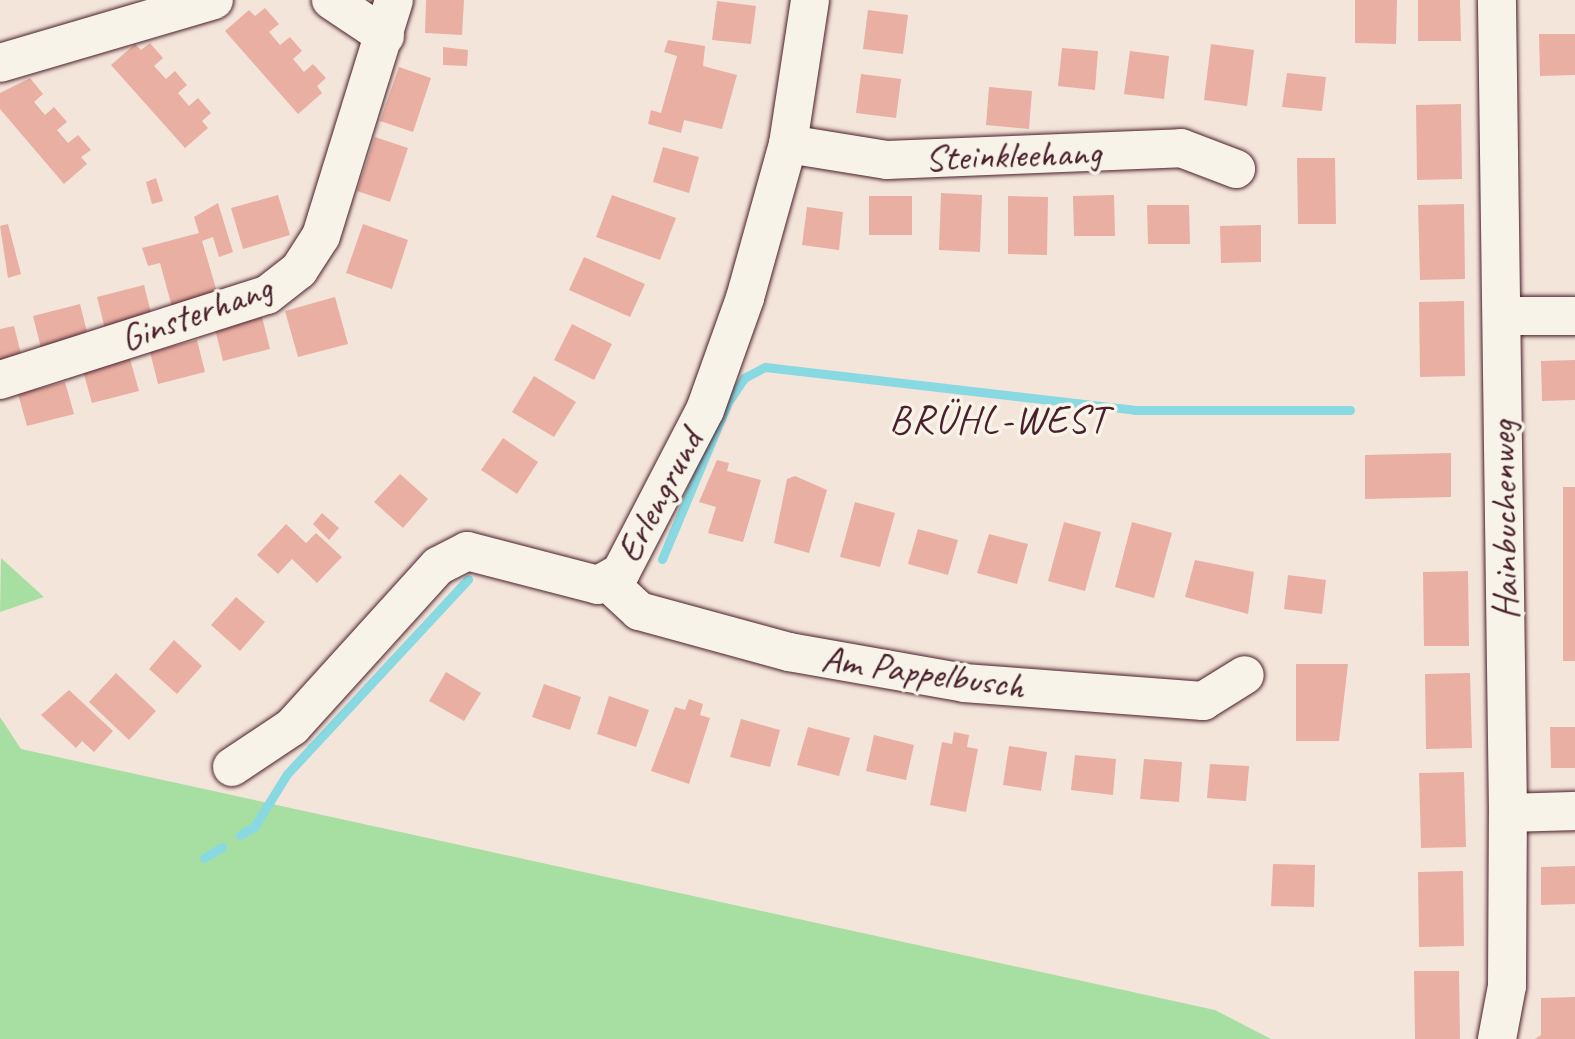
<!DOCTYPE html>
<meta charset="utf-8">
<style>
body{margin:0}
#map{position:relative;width:1575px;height:1039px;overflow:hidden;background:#f4e5da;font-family:Caveat,sans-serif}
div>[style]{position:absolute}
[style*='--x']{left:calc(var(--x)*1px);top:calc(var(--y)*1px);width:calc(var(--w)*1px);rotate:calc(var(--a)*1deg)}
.green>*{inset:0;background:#a7dfa3}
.stream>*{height:9px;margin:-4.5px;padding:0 4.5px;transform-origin:4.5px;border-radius:4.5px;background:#88d9e1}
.building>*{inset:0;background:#e9afa3}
.roads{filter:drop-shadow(0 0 2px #4a1f2b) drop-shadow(0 0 2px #4a1f2b)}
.minor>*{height:38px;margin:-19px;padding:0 19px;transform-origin:19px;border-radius:19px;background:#f7f3e8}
span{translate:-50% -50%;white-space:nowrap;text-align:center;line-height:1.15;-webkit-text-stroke:7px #f7f3e8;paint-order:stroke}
.street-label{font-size:38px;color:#4a1f2b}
.neighbourhood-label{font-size:40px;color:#4a1f2b;letter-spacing:2px}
</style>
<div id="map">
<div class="green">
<div style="clip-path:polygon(1px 558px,44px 597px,0 612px)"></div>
<div style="clip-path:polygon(0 717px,21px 749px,1215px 1010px,1271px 1039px,0 1039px)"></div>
</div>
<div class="stream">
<div style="--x:662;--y:559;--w:170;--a:-67.2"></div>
<div style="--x:728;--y:402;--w:29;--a:-56"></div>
<div style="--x:744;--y:378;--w:24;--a:-28"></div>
<div style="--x:765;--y:367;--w:371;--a:6.6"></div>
<div style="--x:1134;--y:410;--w:216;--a:0"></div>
<div style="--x:240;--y:835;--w:16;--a:-30"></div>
<div style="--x:254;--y:827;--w:62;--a:-58.1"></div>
<div style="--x:287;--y:774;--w:266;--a:-47.1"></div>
<div style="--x:204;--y:858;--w:21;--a:-31"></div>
</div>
<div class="building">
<div style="clip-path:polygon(426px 0,464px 0,462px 35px,425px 33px)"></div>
<div style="clip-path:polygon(1355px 0,1397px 0,1396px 44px,1355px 43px)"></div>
<div style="clip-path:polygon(1418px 0,1460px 0,1461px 41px,1418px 41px)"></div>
<div style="clip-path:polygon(717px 1px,756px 6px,751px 44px,712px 40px)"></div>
<div style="clip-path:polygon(265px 8px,279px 24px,269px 32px,280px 45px,290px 37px,302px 51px,293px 59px,304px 72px,313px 64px,326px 78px,317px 86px,322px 93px,298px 114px,225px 31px,249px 10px,255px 16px)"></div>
<div style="clip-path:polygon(868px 10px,908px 15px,903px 54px,863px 49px)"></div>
<div style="clip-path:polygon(1539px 34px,1575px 34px,1575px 75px,1540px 76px)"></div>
<div style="clip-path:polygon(668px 40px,705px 46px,703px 66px,737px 75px,722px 129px,684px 120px,681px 133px,648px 124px,651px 110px,661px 113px,677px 56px,664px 52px)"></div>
<div style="clip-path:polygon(150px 43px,163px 58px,154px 66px,166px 79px,175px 71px,187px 85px,178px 93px,189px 106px,198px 98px,211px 113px,202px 121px,208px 128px,185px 148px,111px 65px,135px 44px,141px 50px)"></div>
<div style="clip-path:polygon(1211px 44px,1254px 50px,1247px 106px,1204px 100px)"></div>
<div style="clip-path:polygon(443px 47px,468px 50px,467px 66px,443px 65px)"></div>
<div style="clip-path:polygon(1062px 48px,1098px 51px,1095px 90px,1058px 86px)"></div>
<div style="clip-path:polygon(1130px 51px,1169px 56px,1164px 99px,1124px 94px)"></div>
<div style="clip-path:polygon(399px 67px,431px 78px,413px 132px,380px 121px)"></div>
<div style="clip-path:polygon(1287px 73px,1326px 77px,1322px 111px,1282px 107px)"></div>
<div style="clip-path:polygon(861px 74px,901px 79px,896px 118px,856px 113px)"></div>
<div style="clip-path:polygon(30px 78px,43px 94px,34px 102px,45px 115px,54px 107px,67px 122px,57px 130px,68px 143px,78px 135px,91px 150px,81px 157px,87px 164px,64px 184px,0 109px,0 93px)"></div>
<div style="clip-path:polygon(989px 87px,1032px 91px,1029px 129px,986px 125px)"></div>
<div style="clip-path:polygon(1461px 104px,1462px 179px,1417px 180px,1416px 105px)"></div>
<div style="clip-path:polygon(375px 137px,408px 148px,390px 202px,357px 191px)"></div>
<div style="clip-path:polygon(663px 147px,699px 157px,689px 193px,653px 182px)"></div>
<div style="clip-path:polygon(1297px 158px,1335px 158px,1336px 224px,1298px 224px)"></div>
<div style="clip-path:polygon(156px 178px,163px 201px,152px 204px,146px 182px)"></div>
<div style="clip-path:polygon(941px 193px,982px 195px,980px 252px,939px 250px)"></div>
<div style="clip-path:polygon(278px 195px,290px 235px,243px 249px,231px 208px)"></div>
<div style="clip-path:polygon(612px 195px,676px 218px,660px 260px,596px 237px)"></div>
<div style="clip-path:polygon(1114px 195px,1115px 236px,1074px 236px,1073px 196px)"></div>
<div style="clip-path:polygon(869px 196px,912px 196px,912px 235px,869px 235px)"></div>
<div style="clip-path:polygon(1008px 196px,1048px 197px,1047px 255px,1008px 254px)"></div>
<div style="clip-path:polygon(218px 203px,233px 252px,219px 257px,213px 237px,202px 241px,217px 292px,172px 307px,160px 263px,148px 266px,142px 248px,199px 233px,194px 217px)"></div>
<div style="clip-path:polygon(1464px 204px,1465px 279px,1420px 280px,1418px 205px)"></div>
<div style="clip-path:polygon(1147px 205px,1189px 205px,1190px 244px,1148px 244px)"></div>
<div style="clip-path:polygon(807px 207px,843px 212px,839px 250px,802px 245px)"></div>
<div style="clip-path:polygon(8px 224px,21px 274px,8px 278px,0 226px)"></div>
<div style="clip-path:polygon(363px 224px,408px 240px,392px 289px,346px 273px)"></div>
<div style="clip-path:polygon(1261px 225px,1261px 262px,1221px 263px,1220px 226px)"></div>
<div style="clip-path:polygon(584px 257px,645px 284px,630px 317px,569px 290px)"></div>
<div style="clip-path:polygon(144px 285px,152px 317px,105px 329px,97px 297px)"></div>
<div style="clip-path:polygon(335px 297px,348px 344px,298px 357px,285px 311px)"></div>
<div style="clip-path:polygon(1464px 301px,1465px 376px,1420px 377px,1419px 302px)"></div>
<div style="clip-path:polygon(80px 304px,88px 336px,41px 348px,33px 316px)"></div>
<div style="clip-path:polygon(262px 317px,270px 349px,223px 361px,215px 329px)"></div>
<div style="clip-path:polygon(572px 324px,612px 344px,594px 380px,554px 360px)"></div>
<div style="clip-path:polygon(14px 326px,22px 358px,0 364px,0 329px)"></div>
<div style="clip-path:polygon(197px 340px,205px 372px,158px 384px,150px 352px)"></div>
<div style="clip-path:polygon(130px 359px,139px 391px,92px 403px,83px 371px)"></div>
<div style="clip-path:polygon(1575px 360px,1575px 400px,1542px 401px,1541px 361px)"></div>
<div style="clip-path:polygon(534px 376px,576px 402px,554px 437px,512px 412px)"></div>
<div style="clip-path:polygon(65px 382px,74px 414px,27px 426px,18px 394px)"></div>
<div style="clip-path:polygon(503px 438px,538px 462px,517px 494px,481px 470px)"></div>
<div style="clip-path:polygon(1451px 453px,1451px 497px,1365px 499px,1365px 455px)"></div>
<div style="clip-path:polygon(717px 460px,729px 463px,727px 471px,761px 480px,743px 542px,708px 533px,716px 507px,699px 502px)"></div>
<div style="clip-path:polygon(400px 474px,428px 499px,403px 528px,374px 502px)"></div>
<div style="clip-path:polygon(795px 476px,827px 490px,809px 553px,774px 543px,787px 479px)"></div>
<div style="clip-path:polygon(1563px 487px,1575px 487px,1575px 661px,1563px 661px)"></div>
<div style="clip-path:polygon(855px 502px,895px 513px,880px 567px,840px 557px)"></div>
<div style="clip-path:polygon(322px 513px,339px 528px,329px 540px,313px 524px)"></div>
<div style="clip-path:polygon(1064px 522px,1101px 532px,1085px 591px,1048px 581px)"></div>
<div style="clip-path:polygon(1132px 522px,1172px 533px,1154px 598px,1115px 587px)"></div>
<div style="clip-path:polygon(286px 524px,306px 543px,316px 533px,342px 557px,317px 583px,292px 559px,278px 574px,257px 555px)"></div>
<div style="clip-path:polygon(918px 529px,958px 540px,948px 575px,908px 564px)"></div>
<div style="clip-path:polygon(989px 534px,1028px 544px,1017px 584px,977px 573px)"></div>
<div style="clip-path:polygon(1195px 560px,1254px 572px,1248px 614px,1185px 597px)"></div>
<div style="clip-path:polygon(1468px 571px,1469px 646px,1424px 646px,1423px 572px)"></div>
<div style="clip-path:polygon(1288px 575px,1326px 580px,1322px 614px,1284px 609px)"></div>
<div style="clip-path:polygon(236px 597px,265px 622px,240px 651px,211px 625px)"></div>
<div style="clip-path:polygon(174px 640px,202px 666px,177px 694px,149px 669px)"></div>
<div style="clip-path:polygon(1296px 664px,1348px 664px,1339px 741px,1296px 741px)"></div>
<div style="clip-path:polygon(446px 672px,481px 693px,464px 721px,429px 701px)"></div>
<div style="clip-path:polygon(116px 673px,156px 711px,129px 740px,89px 702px)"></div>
<div style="clip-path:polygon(1470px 673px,1472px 748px,1426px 749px,1425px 674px)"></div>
<div style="clip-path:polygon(544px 684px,581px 697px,570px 730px,532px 717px)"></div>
<div style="clip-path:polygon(69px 690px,113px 731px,94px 752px,82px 741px,76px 748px,41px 715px)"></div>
<div style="clip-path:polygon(609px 696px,649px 710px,636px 747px,597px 734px)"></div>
<div style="clip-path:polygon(689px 699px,703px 704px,700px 715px,710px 718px,689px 784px,651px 771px,675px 707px,685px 710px)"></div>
<div style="clip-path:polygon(741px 719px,780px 730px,770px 767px,730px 757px)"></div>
<div style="clip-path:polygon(808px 727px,850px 738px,839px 776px,797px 765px)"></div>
<div style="clip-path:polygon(1550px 727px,1575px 727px,1575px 768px,1551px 768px)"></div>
<div style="clip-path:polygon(954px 732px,969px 735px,967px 747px,978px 749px,966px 812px,930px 805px,942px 742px,952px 744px)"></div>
<div style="clip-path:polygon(874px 735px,914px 745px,906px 780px,866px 771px)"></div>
<div style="clip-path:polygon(1009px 746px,1047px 752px,1041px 791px,1003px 785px)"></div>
<div style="clip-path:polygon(1075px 755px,1116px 759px,1113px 795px,1071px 790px)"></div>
<div style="clip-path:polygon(1144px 759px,1182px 762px,1179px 802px,1140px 799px)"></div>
<div style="clip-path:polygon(1210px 764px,1249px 766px,1246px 801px,1207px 798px)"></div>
<div style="clip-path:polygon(1464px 772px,1466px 847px,1421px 848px,1419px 773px)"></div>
<div style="clip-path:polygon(1273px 864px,1315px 865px,1314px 907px,1271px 906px)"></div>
<div style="clip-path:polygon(1575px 866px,1575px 904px,1541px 905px,1541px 867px)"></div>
<div style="clip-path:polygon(1463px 871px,1464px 946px,1419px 947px,1418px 872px)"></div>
<div style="clip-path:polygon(1414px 971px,1459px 971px,1460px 1039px,1415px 1039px)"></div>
<div style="clip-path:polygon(1575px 997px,1575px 1039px,1535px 1039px,1541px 1035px,1541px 998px)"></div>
</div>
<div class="roads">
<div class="minor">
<div style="--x:331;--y:0;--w:65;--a:33.7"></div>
<div style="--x:0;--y:63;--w:223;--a:-16.4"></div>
<div style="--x:788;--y:144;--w:100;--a:9.2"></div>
<div style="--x:887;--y:160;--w:294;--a:-2.3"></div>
<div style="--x:1181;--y:148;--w:59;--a:20.9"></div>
<div style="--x:1502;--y:316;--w:73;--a:0"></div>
<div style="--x:0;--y:380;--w:280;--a:-17.7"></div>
<div style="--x:267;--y:295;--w:41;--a:-38"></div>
<div style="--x:299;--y:270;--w:40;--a:-57.1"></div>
<div style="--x:321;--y:236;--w:247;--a:-72.8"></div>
<div style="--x:609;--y:583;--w:41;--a:43"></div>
<div style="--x:639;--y:611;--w:156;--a:15.3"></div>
<div style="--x:789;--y:652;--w:178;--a:10"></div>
<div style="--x:964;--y:683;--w:240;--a:4.3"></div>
<div style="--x:1203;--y:701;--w:49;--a:-31.8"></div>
<div style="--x:232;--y:767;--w:72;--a:-33.7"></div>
<div style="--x:292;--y:727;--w:217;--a:-47.8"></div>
<div style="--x:438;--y:566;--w:33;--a:-27"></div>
<div style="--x:467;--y:551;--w:135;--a:14.5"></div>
<div style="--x:598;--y:585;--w:26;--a:-29"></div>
<div style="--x:621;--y:572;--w:182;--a:-62.6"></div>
<div style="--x:705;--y:410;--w:119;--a:-70.3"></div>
<div style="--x:745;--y:298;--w:160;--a:-74.4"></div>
<div style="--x:788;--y:144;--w:146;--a:-81.3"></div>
<div style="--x:1508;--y:813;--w:67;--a:-1.7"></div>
<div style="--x:1497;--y:1039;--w:54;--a:-79.3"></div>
<div style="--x:1507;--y:986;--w:173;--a:-89.7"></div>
<div style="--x:1508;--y:813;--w:813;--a:-90.78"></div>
</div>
</div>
<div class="street-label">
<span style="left:1013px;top:155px;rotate:-2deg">Steinkleehang</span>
<span style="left:196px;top:313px;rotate:-20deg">Ginsterhang</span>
<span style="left:659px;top:496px;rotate:-62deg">Erlengrund</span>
<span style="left:1504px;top:520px;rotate:-91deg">Hainbuchenweg</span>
<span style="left:923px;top:672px;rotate:8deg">Am Pappelbusch</span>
</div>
<div class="neighbourhood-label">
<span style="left:999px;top:419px">BRÜHL-WEST</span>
</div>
</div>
